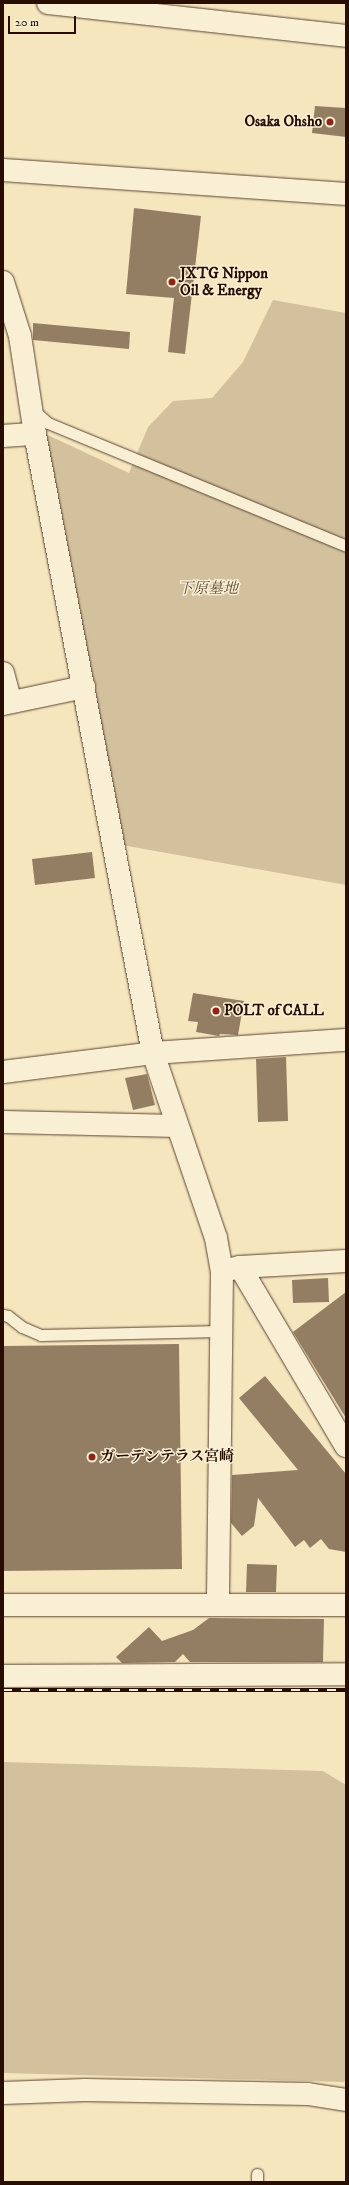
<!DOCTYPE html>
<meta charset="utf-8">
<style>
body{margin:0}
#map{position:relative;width:349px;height:2185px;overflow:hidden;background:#f6e6be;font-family:"IM FELL DW Pica","Noto Serif JP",serif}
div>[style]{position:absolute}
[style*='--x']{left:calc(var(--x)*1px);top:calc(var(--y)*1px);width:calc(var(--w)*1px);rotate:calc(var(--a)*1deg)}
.green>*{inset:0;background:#d3c19e}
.building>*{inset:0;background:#937e63}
.roads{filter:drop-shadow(0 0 1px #5c4330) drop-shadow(0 0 1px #5c4330)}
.lane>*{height:11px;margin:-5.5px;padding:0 5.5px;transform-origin:5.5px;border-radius:5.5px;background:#f9efd5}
.street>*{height:22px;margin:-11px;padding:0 11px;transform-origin:11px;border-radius:11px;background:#f9efd5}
.secondary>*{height:22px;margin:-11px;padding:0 11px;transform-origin:11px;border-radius:11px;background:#f9efd5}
.rail>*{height:4.5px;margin-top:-2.25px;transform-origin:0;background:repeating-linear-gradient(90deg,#f9efd5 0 9px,#280d01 0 18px);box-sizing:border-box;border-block:1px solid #280d01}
.dots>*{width:11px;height:11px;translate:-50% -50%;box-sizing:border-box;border:2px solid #f9efd5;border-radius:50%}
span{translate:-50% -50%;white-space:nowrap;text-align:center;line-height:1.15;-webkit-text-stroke:3px #f9efd5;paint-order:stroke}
.poi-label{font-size:15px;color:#280d01;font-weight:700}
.right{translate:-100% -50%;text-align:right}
.left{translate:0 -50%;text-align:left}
.park-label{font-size:15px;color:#644c38;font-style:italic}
.frame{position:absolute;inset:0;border:4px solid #280d01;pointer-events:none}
.scale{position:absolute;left:8px;top:16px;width:68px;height:18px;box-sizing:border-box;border:2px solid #280d01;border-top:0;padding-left:5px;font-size:12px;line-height:14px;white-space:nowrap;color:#280d01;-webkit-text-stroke:3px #f9efd5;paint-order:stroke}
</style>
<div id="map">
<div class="green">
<div style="clip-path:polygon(273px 300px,346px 313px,346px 885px,116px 844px,37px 430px,129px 473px,148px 427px,173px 401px,212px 398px,243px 362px)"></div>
<div style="clip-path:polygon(3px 1762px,323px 1771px,346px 1785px,346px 2080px,344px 2082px,3px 2073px)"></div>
</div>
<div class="building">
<div style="clip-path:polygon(315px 106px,346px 108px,346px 137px,312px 133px)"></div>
<div style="clip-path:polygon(134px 208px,201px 216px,185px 354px,168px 352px,174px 298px,126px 294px)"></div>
<div style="clip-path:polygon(33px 323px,130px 332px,129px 349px,33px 340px)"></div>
<div style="clip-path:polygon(92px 852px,95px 878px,35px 885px,32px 859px)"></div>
<div style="clip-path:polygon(193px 993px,244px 1001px,238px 1035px,220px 1034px,219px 1036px,196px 1032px,198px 1022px,188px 1021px)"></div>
<div style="clip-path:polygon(286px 1057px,288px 1121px,258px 1122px,256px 1059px)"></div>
<div style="clip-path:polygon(147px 1074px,155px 1105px,133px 1110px,125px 1078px)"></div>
<div style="clip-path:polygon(328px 1278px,329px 1302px,293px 1303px,292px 1280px)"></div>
<div style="clip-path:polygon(346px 1292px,346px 1418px,293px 1332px)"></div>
<div style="clip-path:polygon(179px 1344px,182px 1569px,3px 1571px,3px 1346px)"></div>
<div style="clip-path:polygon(265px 1376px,346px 1474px,346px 1552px,329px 1549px,321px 1539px,310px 1548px,304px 1540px,295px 1547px,258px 1498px,254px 1526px,242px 1536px,231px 1523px,232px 1475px,298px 1470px,239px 1398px)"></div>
<div style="clip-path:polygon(247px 1564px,277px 1565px,276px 1592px,246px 1592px)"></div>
<div style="clip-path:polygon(209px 1618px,324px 1619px,323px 1662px,190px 1662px,183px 1654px,175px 1662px,122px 1663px,116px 1657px,149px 1627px,162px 1641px,193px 1630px)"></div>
</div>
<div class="roads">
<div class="lane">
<div style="--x:33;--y:410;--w:20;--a:41"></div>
<div style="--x:48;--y:423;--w:322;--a:22.4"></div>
<div style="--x:3;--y:1315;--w:5;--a:11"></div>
<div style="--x:8;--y:1316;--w:18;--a:38"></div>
<div style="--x:22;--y:1327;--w:21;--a:23"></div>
<div style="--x:41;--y:1335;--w:180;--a:-1.3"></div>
<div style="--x:257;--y:2182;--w:8;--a:-90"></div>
</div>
<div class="street">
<div style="--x:48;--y:3;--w:300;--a:6.3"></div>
<div style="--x:3;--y:282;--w:57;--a:72.5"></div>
<div style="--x:20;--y:336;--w:99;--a:81.3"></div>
<div style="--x:35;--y:434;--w:630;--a:79.21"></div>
<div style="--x:153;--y:1053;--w:195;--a:71.2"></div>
<div style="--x:216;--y:1238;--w:34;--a:80"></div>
<div style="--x:222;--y:1271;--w:334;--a:90.7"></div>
<div style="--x:3;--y:436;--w:32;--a:-4"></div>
<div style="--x:3;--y:673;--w:30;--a:75"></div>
<div style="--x:3;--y:704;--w:83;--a:-11.9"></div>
<div style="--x:3;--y:1072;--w:151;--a:-7.2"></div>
<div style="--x:153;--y:1053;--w:193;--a:-3.9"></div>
<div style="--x:3;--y:1122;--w:174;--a:1.3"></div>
<div style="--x:240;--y:1267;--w:208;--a:59.4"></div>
<div style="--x:227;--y:1270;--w:13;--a:-13"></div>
<div style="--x:240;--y:1267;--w:106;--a:-3.2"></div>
<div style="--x:3;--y:1605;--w:343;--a:0"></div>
<div style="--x:3;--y:1676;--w:343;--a:-0.3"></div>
</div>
<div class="secondary">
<div style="--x:3;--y:170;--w:344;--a:4"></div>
<div style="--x:3;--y:2093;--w:82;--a:-2.1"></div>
<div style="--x:85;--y:2090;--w:223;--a:1"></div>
<div style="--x:308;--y:2094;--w:38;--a:9"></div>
</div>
</div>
<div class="rail">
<div style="--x:3;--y:1690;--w:343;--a:0"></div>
</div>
<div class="dots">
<div style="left:330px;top:122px;background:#8f2418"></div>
<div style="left:172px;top:282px;background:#8f2418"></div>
<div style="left:216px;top:1011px;background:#8f2418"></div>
<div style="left:92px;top:1457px;background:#8f2418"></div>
</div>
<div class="poi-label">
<span class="right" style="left:322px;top:122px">Osaka Ohsho</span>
<span class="left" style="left:180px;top:282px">JXTG Nippon<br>Oil &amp; Energy</span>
<span class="left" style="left:224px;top:1011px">POLT of CALL</span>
<span class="left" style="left:100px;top:1457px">ガーデンテラス宮崎</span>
</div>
<div class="park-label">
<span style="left:208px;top:589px">下原墓地</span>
</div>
<div class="frame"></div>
<div class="scale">20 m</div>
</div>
